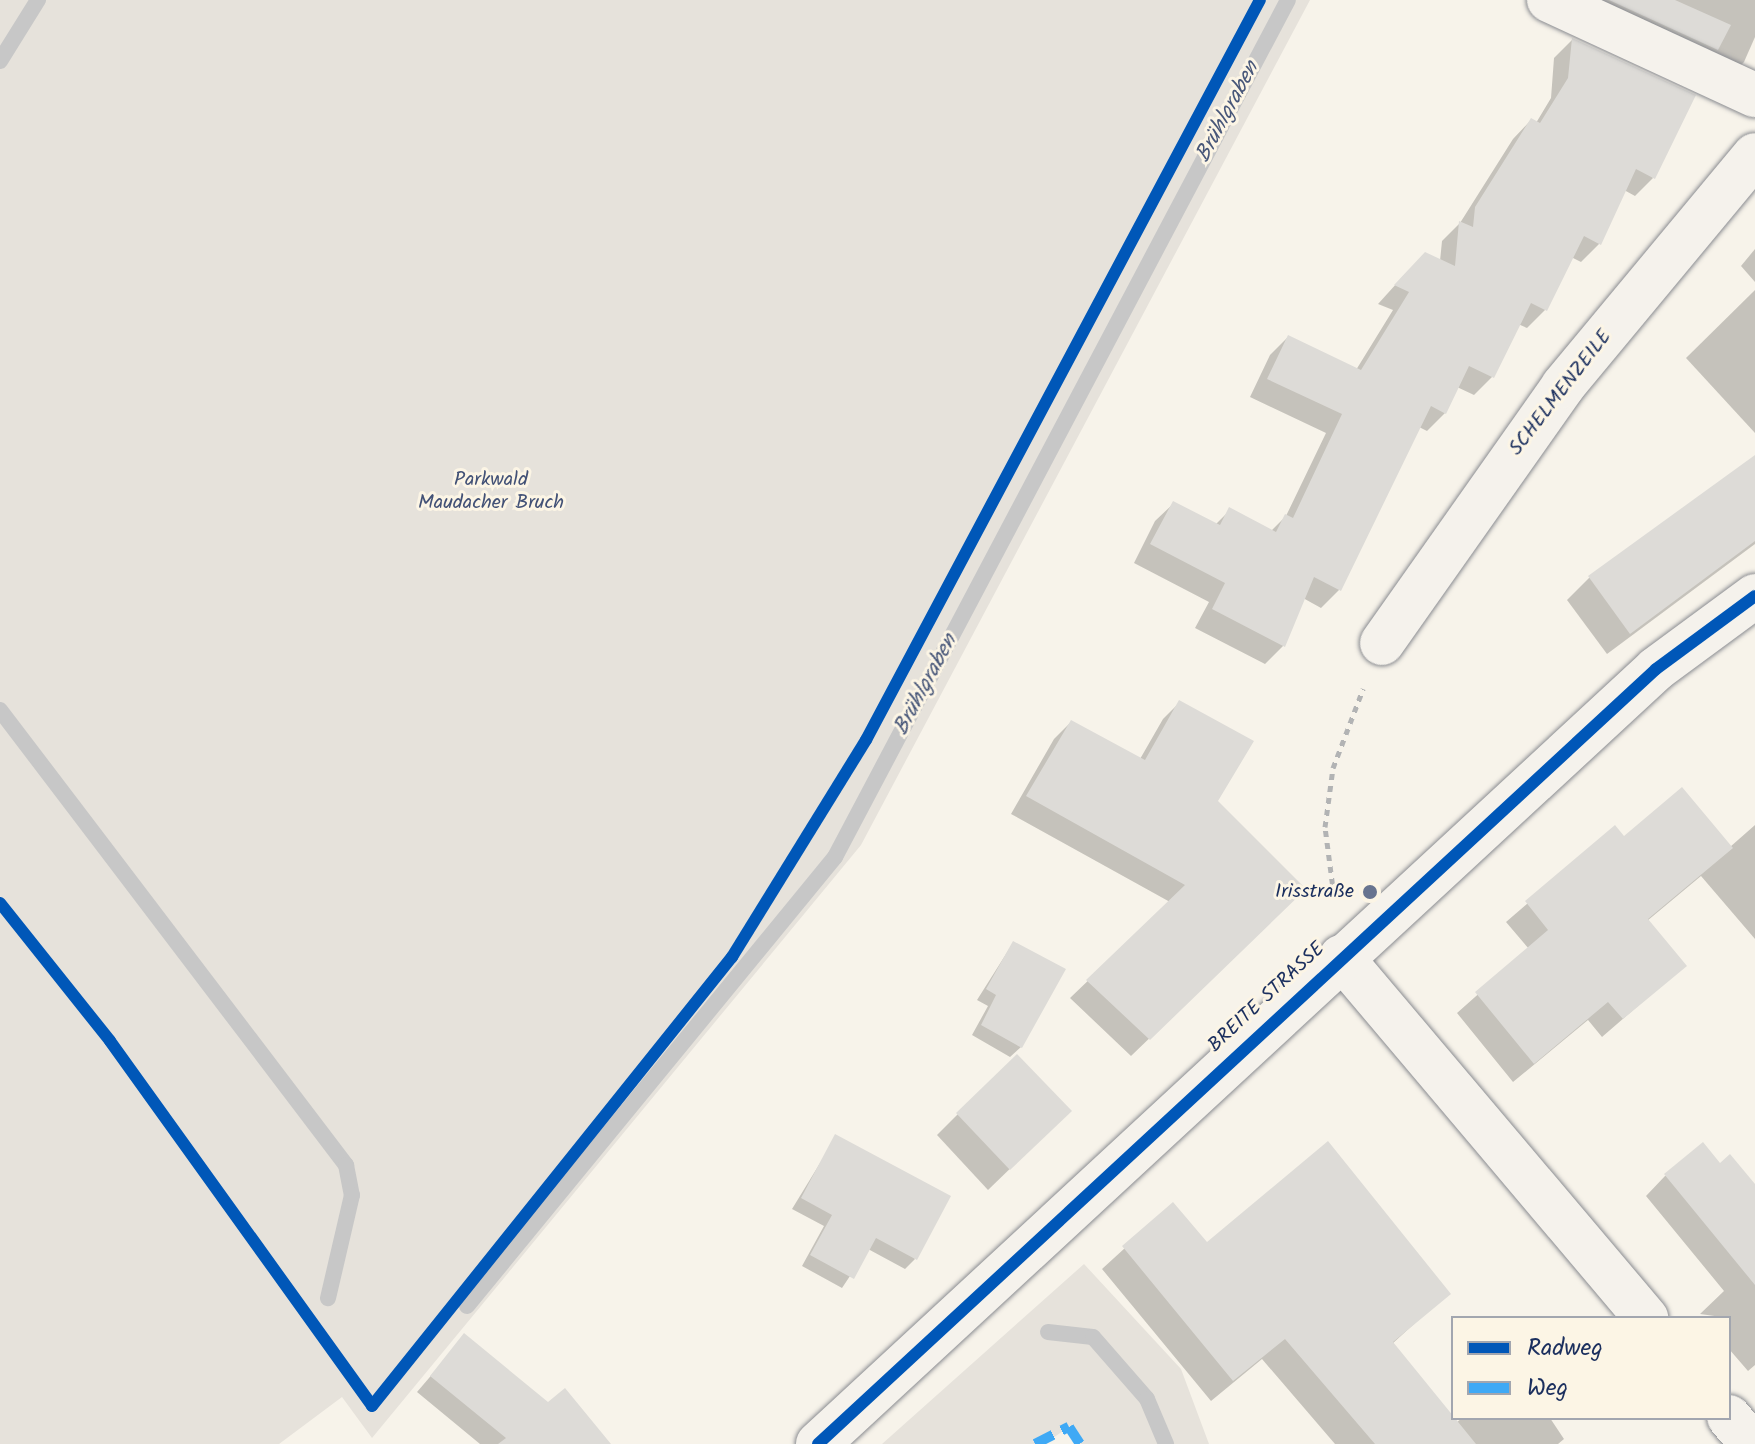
<!DOCTYPE html>
<meta charset="utf-8">
<style>
body{margin:0}
#map{position:relative;width:1755px;height:1444px;overflow:hidden;background:#f7f3ea;font-family:Kalam,sans-serif}
div>[style]{position:absolute}
[style*='--x']{left:calc(var(--x)*1px);top:calc(var(--y)*1px);width:calc(var(--w)*1px);rotate:calc(var(--a)*1deg)}
.green>*{inset:0;background:#e6e2db}
.shadow>*{inset:0;background:#0003}
.stream>*{height:16px;margin:-8px;padding:0 8px;transform-origin:8px;border-radius:8px;background:#c7c7c7}
.building>*{inset:0;background:#dddbd7}
.path>*{height:5px;margin-top:-2.5px;transform-origin:0;background:repeating-linear-gradient(90deg,#b2b3b4 0 6px,transparent 0 12px)}
.roads{filter:drop-shadow(0 0 2px #8a8c91) drop-shadow(0 0 2px #8a8c91)}
.minor>*{height:44px;margin:-22px;padding:0 22px;transform-origin:22px;border-radius:22px;background:#f5f2ec}
.quiet>*{height:10px;margin-top:-5px;transform-origin:0;background:repeating-linear-gradient(90deg,#3fa9f5 0 20px,transparent 0 30px)}
.cycleway>*{height:12px;margin:-6px;padding:0 6px;transform-origin:6px;border-radius:6px;background:#0057b8}
.dots>*{width:22px;height:22px;translate:-50% -50%;box-sizing:border-box;border:4px solid #fcf5e5;border-radius:50%}
span{translate:-50% -50%;white-space:nowrap;text-align:center;line-height:1.15;-webkit-text-stroke:6px #fcf5e5;paint-order:stroke}
.street-label{font-size:20px;color:#1b2f5e}
.park-label{font-size:20px;color:#425176}
.poi-label{font-size:20px;color:#1b2f5e}
.right{translate:-100% -50%;text-align:right}
.water-label{font-size:22px;color:#485779;font-style:italic}
.legend{position:absolute;left:1451px;top:1316px;width:280px;height:104px;box-sizing:border-box;background:#fcf5e5;border:2px solid #a2a6af;margin:0;padding:10px 14px;list-style:none;font-size:24px;color:#1b2f5e}
.legend li{display:flex;align-items:center;gap:16px;height:40px}
.legend b{width:40px;border:2px solid #a2a6af}
</style>
<div id="map">
<div class="green">
<div style="clip-path:polygon(0 0,1310px 0,861px 845px,372px 1438px,342px 1397px,279px 1444px,0 1444px)"></div>
<div style="clip-path:polygon(1084px 1264px,1181px 1369px,1209px 1444px,1080px 1444px,1069px 1427px,1044px 1444px,882px 1444px)"></div>
</div>
<div class="shadow">
<div style="clip-path:polygon(1553px 0,1755px 0,1755px 37px,1744px 62px,1726px 80px)"></div>
<div style="clip-path:polygon(1572px 40px,1653px 178px,1635px 196px,1624px 190px,1599px 244px,1581px 262px,1571px 257px,1545px 310px,1527px 328px,1518px 324px,1492px 377px,1474px 395px,1457px 387px,1445px 413px,1427px 431px,1419px 427px,1339px 590px,1321px 608px,1303px 598px,1283px 646px,1265px 664px,1195px 628px,1209px 602px,1134px 563px,1155px 521px,1174px 503px,1215px 525px,1230px 510px,1271px 531px,1286px 516px,1326px 433px,1250px 397px,1270px 355px,1288px 337px,1356px 370px,1393px 310px,1378px 304px,1407px 272px,1440px 261px,1442px 241px,1460px 223px,1513px 139px,1531px 120px,1536px 123px,1551px 98px,1554px 58px)"></div>
<div style="clip-path:polygon(1755px 249px,1755px 282px,1741px 266px)"></div>
<div style="clip-path:polygon(1755px 290px,1755px 433px,1686px 358px)"></div>
<div style="clip-path:polygon(1755px 457px,1755px 544px,1607px 654px,1567px 600px,1589px 578px)"></div>
<div style="clip-path:polygon(1180px 702px,1216px 801px,1287px 906px,1131px 1056px,1070px 998px,1170px 902px,1011px 814px,1054px 739px,1071px 722px,1140px 759px,1163px 719px)"></div>
<div style="clip-path:polygon(1755px 825px,1755px 939px,1701px 876px,1647px 921px,1684px 966px,1602px 1037px,1588px 1020px,1513px 1082px,1457px 1013px,1529px 949px,1506px 922px,1615px 828px,1624px 839px,1730px 847px)"></div>
<div style="clip-path:polygon(1013px 943px,1021px 1047px,1010px 1057px,972px 1035px,988px 1006px,977px 1000px)"></div>
<div style="clip-path:polygon(958px 1114px,1048px 1132px,988px 1190px,937px 1135px)"></div>
<div style="clip-path:polygon(836px 1137px,915px 1259px,905px 1269px,868px 1249px,842px 1288px,802px 1266px,824px 1226px,792px 1209px)"></div>
<div style="clip-path:polygon(1720px 1165px,1755px 1187px,1755px 1365px,1748px 1371px,1729px 1349px,1729px 1318px,1700px 1314px,1724px 1291px,1646px 1196px,1665px 1176px)"></div>
<div style="clip-path:polygon(1173px 1204px,1207px 1245px,1448px 1293px,1392px 1344px,1456px 1423px,1462px 1418px,1550px 1418px,1564px 1439px,1558px 1444px,1335px 1444px,1262px 1359px,1211px 1401px,1102px 1269px)"></div>
<div style="clip-path:polygon(465px 1336px,548px 1404px,610px 1444px,480px 1444px,417px 1392px)"></div>
</div>
<div class="stream">
<div style="--x:0;--y:61;--w:72;--a:-58.1"></div>
<div style="--x:0;--y:710;--w:572;--a:52.75"></div>
<div style="--x:346;--y:1165;--w:31;--a:79"></div>
<div style="--x:352;--y:1195;--w:106;--a:103.1"></div>
<div style="--x:467;--y:1306;--w:581;--a:-50.66"></div>
<div style="--x:835;--y:857;--w:969;--a:-62.14"></div>
<div style="--x:1048;--y:1332;--w:45;--a:6.3"></div>
<div style="--x:1093;--y:1337;--w:82;--a:48.9"></div>
<div style="--x:1147;--y:1399;--w:49;--a:67.1"></div>
</div>
<div class="building">
<div style="clip-path:polygon(1609px 0,1675px 0,1731px 25px,1718px 50px)"></div>
<div style="clip-path:polygon(1572px 38px,1696px 95px,1655px 179px,1636px 169px,1601px 245px,1584px 236px,1547px 311px,1531px 303px,1494px 378px,1469px 366px,1446px 414px,1431px 406px,1341px 591px,1314px 577px,1285px 647px,1212px 609px,1225px 583px,1150px 544px,1173px 501px,1220px 525px,1229px 507px,1276px 532px,1285px 514px,1293px 518px,1342px 414px,1267px 379px,1288px 335px,1361px 370px,1409px 292px,1394px 285px,1425px 252px,1455px 266px,1459px 221px,1473px 227px,1475px 207px,1531px 118px,1540px 123px,1568px 78px)"></div>
<div style="clip-path:polygon(1755px 455px,1755px 541px,1630px 634px,1588px 576px)"></div>
<div style="clip-path:polygon(1179px 700px,1254px 741px,1218px 801px,1306px 889px,1150px 1040px,1086px 980px,1185px 885px,1026px 796px,1071px 720px,1145px 760px)"></div>
<div style="clip-path:polygon(1682px 787px,1733px 848px,1648px 919px,1687px 966px,1623px 1019px,1608px 1002px,1534px 1064px,1475px 992px,1548px 930px,1525px 901px,1615px 825px,1624px 836px)"></div>
<div style="clip-path:polygon(1013px 941px,1066px 969px,1022px 1048px,981px 1025px,996px 995px,986px 989px)"></div>
<div style="clip-path:polygon(1017px 1054px,1072px 1111px,1010px 1170px,956px 1113px)"></div>
<div style="clip-path:polygon(835px 1134px,951px 1196px,917px 1260px,876px 1238px,854px 1279px,810px 1255px,832px 1215px,801px 1198px)"></div>
<div style="clip-path:polygon(1328px 1141px,1451px 1294px,1393px 1342px,1476px 1444px,1375px 1444px,1285px 1339px,1233px 1381px,1122px 1246px,1173px 1202px,1207px 1242px)"></div>
<div style="clip-path:polygon(1703px 1142px,1720px 1163px,1730px 1154px,1755px 1184px,1755px 1285px,1664px 1174px)"></div>
<div style="clip-path:polygon(464px 1333px,548px 1402px,565px 1388px,611px 1444px,498px 1444px,506px 1438px,430px 1376px)"></div>
</div>
<div class="path">
<div style="--x:1334;--y:896;--w:70;--a:-97.4"></div>
<div style="--x:1325;--y:827;--w:60;--a:-82.3"></div>
<div style="--x:1333;--y:768;--w:85;--a:-69.2"></div>
</div>
<div class="roads">
<div class="minor">
<div style="--x:1549;--y:0;--w:227;--a:24.8"></div>
<div style="--x:1382;--y:643;--w:314;--a:-54.8"></div>
<div style="--x:1563;--y:386;--w:300;--a:-50.3"></div>
<div style="--x:1341;--y:957;--w:473;--a:49.8"></div>
<div style="--x:1729;--y:1417;--w:35;--a:50"></div>
<div style="--x:818;--y:1444;--w:1141;--a:-42.76"></div>
<div style="--x:1656;--y:669;--w:123;--a:-36.4"></div>
</div>
</div>
<div class="quiet">
<div style="--x:1035;--y:1444;--w:38;--a:-27"></div>
<div style="--x:1069;--y:1427;--w:20;--a:57"></div>
</div>
<div class="cycleway">
<div style="--x:0;--y:903;--w:176;--a:51.4"></div>
<div style="--x:110;--y:1041;--w:449;--a:54.3"></div>
<div style="--x:372;--y:1406;--w:576;--a:-51.28"></div>
<div style="--x:732;--y:957;--w:255;--a:-58.3"></div>
<div style="--x:866;--y:740;--w:838;--a:-61.97"></div>
<div style="--x:818;--y:1444;--w:1141;--a:-42.76"></div>
<div style="--x:1656;--y:669;--w:123;--a:-36.4"></div>
</div>
<div class="dots">
<div style="left:1370px;top:892px;background:#68748f"></div>
</div>
<div class="street-label">
<span style="left:1561px;top:393px;rotate:-52deg">SCHELMENZEILE</span>
<span style="left:1267px;top:998px;rotate:-43deg">BREITE STRASSE</span>
</div>
<div class="park-label">
<span style="left:491px;top:492px">Parkwald<br>Maudacher Bruch</span>
</div>
<div class="poi-label">
<span class="right" style="left:1354px;top:892px">Irisstraße</span>
</div>
<div class="water-label">
<span style="left:1228px;top:112px;rotate:-62deg">Brühlgraben</span>
<span style="left:926px;top:685px;rotate:-62deg">Brühlgraben</span>
</div>
<ul class="legend">
<li><b style="height:10px;background:#0057b8"></b>Radweg</li>
<li><b style="height:10px;background:#3fa9f5"></b>Weg</li>
</ul>
</div>
